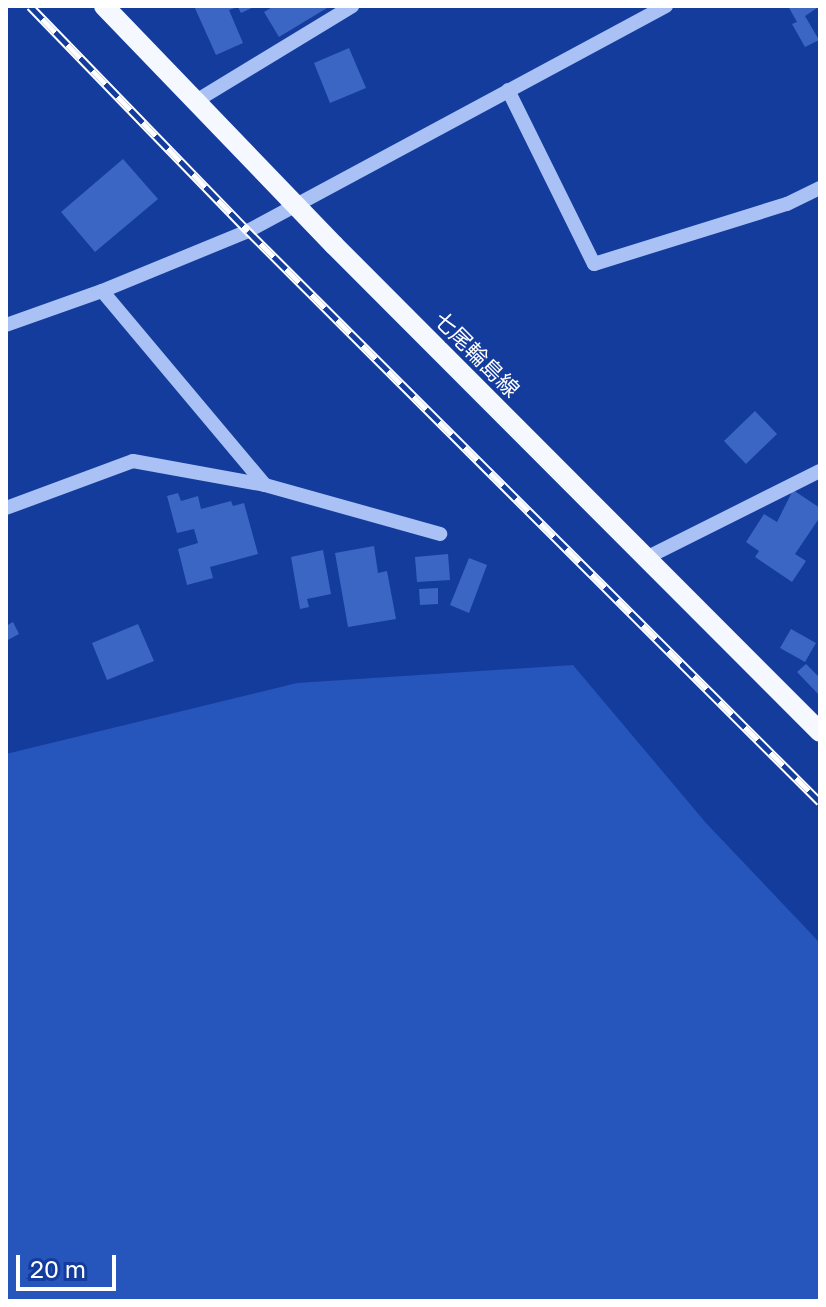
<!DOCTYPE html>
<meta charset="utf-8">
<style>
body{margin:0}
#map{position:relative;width:826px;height:1307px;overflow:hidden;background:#133c9d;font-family:"Golos Text","Noto Sans JP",sans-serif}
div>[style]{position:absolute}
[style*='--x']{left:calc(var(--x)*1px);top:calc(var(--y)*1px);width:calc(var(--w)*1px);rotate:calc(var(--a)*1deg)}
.green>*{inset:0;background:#2655bb}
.building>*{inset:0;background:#3c66c4}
.minor>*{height:14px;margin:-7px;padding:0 7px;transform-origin:7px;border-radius:7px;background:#a9c1f4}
.major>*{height:20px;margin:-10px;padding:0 10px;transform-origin:10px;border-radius:10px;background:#f6f8ff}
.rail>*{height:9px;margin-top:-4.5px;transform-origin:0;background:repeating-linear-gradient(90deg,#133c9d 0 18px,#fff 0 36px);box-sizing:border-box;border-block:2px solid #fff}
span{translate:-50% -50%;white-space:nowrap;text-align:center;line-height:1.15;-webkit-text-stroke:6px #133c9d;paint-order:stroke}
.street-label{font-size:22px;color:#fff}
.frame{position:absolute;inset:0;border:8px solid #fff;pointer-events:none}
.scale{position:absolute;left:16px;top:1255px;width:100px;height:36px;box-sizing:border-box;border:4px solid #fff;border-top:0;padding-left:10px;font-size:24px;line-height:28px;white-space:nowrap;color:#fff;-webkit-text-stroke:6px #133c9d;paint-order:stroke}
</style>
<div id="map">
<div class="green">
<div style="clip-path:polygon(573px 665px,706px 823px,820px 943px,820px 1301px,6px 1301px,6px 754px,297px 683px)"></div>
</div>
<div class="building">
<div style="clip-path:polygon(194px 6px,256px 6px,241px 13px,238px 7px,229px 10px,243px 43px,216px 55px)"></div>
<div style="clip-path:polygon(274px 6px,326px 6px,327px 8px,279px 37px,264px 12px)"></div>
<div style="clip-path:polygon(788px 6px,820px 6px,805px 16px,819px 40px,805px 47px,792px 24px,797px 22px)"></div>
<div style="clip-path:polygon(349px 48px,366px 88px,330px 103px,314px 63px)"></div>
<div style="clip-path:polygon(123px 159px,158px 199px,95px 252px,61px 212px)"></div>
<div style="clip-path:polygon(755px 411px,777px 434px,746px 464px,724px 441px)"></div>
<div style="clip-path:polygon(793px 490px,820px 508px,820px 517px,795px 554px,806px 561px,792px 582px,755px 557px,759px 551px,746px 542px,764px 514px,777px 522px)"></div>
<div style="clip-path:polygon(178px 493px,181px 501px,198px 496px,201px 509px,231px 501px,233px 506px,244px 503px,258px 554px,210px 567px,213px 578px,187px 585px,178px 549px,198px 543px,194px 529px,177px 533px,167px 496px)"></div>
<div style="clip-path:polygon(374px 546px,378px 573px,387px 571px,396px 619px,348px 627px,335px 553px)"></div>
<div style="clip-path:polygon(323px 550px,331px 594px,307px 599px,309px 607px,300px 609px,291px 557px)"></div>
<div style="clip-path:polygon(448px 554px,450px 580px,417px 582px,415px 557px)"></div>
<div style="clip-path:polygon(469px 558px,487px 565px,469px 613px,450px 605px)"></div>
<div style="clip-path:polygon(438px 588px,438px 604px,420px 605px,419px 589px)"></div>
<div style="clip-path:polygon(13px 622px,19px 634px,6px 641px,6px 626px)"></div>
<div style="clip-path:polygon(138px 624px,154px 661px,107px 680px,92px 643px)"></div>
<div style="clip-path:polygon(791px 629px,816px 643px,805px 662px,780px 648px)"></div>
<div style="clip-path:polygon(806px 664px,820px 678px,820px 696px,797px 672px)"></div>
</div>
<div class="minor">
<div style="--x:508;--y:90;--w:194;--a:63.7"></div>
<div style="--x:594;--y:264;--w:202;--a:-17.3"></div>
<div style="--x:787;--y:204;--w:37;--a:-26"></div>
<div style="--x:196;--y:101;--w:183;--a:-31.3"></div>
<div style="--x:6;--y:325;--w:102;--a:-19.5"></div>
<div style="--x:102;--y:291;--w:158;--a:-22.3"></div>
<div style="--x:248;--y:231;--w:475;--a:-28.3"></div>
<div style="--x:265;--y:485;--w:182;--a:15.6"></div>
<div style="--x:6;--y:508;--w:135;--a:-20.3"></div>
<div style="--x:133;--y:461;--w:134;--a:10.3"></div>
<div style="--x:265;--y:485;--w:253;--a:-130"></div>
<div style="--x:648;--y:557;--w:192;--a:-26.6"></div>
</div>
<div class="major">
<div style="--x:104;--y:6;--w:332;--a:46.1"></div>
<div style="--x:334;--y:245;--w:688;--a:45.06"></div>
</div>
<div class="rail">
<div style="--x:30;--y:6;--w:313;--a:45.9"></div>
<div style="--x:248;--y:231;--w:808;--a:44.95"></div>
</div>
<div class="street-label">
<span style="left:477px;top:354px;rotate:45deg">七尾輪島線</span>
</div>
<div class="frame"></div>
<div class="scale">20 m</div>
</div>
